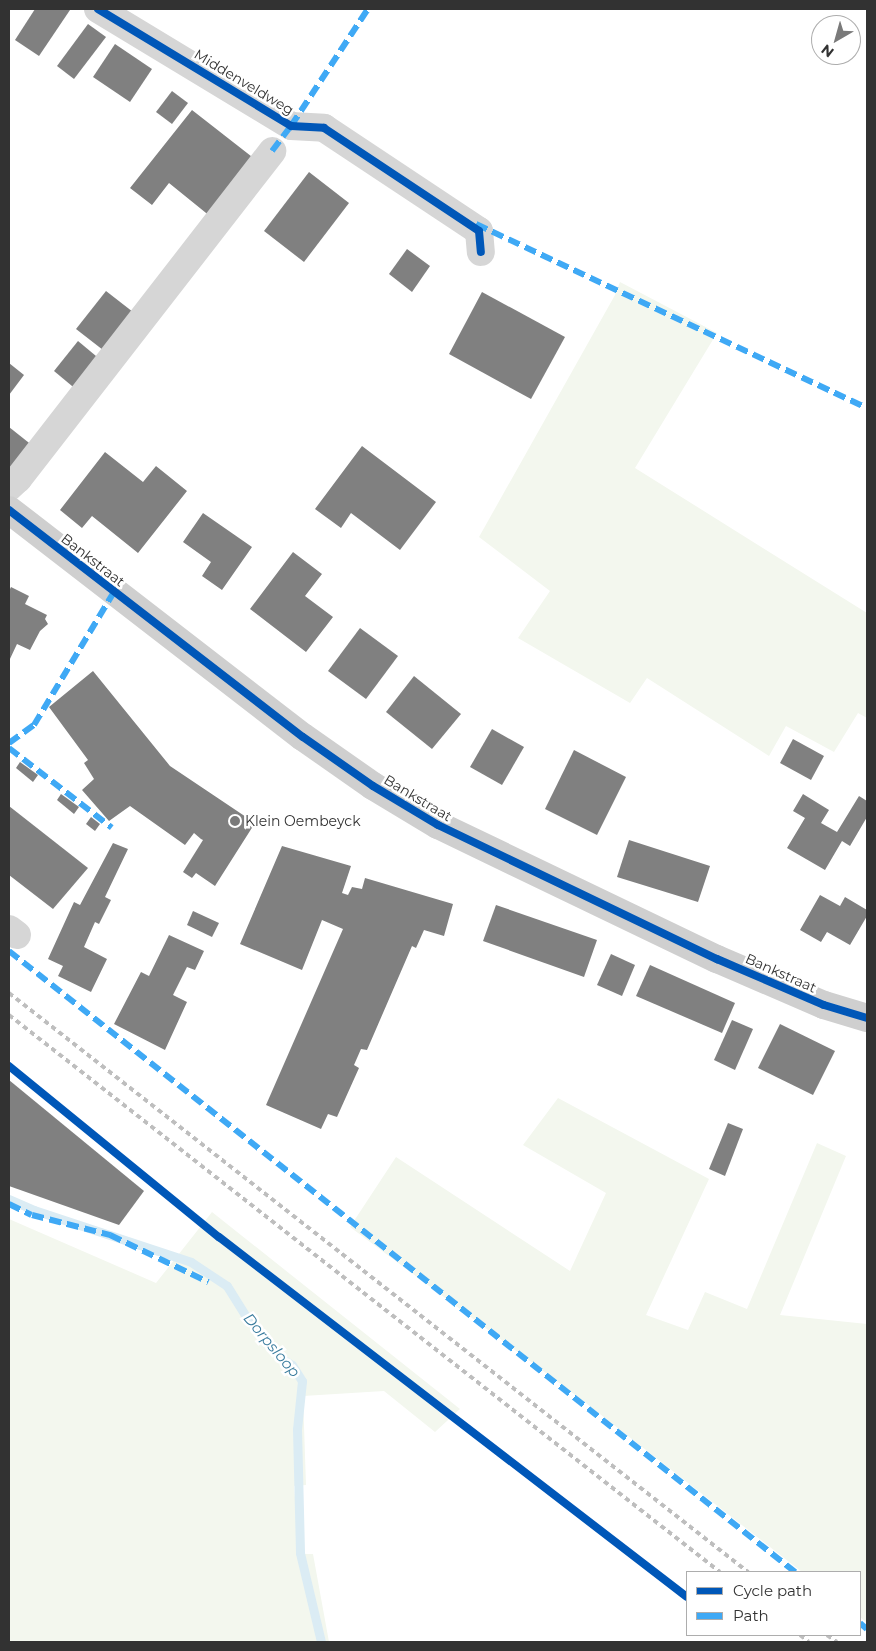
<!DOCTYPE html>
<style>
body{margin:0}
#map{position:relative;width:876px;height:1651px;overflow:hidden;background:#fff;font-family:Montserrat,sans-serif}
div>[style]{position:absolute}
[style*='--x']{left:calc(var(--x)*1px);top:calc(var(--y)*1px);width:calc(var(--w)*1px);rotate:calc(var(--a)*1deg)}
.green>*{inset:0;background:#f3f7ee}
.stream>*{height:9px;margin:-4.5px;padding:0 4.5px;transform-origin:4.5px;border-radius:4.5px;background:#dbecf4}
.building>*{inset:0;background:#808080}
.street>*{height:28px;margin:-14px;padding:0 14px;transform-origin:14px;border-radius:14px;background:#d6d6d6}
.secondary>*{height:28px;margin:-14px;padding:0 14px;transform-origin:14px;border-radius:14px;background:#cfcfcf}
.rail>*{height:4px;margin-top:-2px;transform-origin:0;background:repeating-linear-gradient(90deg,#bebebe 0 5px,transparent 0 9px)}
.quiet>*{height:6px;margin-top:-3px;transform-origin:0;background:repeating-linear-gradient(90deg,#3fa9f5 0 12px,transparent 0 18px)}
.cycleway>*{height:8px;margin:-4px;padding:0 4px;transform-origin:4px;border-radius:4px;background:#0057b8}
.dots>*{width:14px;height:14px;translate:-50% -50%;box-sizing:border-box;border:2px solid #fff;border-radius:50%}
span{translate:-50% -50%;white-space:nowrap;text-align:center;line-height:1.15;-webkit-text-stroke:5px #fff;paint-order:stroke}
.street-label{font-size:14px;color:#323232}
.poi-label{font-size:14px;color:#323232}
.left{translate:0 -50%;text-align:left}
.water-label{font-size:15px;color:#387b9d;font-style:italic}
.frame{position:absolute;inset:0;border:10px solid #323232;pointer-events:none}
.legend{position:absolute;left:686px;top:1571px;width:175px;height:65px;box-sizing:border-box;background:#fff;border:1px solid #adadad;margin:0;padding:6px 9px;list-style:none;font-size:15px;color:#323232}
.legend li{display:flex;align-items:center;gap:10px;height:25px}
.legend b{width:25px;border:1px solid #adadad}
.north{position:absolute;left:811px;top:15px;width:50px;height:50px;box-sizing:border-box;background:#fff;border:1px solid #adadad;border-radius:50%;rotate:218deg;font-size:14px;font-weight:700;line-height:20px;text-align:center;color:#323232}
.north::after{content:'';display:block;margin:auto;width:18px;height:22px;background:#7a7a7a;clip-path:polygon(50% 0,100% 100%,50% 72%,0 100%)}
</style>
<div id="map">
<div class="green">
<div style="clip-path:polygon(620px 282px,717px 333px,635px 468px,867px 613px,867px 718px,858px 713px,834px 752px,786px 726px,769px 756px,647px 678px,630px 703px,518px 638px,550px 591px,479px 537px,615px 295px)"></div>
<div style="clip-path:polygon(558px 1098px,709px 1179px,646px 1315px,688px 1330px,705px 1292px,747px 1309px,817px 1143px,846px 1156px,780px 1315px,867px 1324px,867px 1623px,860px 1617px,860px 1572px,802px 1572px,582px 1400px,350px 1227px,396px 1157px,570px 1271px,606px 1193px,523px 1145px)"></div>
<div style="clip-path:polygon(212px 1212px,460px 1409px,435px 1432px,384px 1391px,303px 1396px,306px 1485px,294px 1486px,300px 1554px,313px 1554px,329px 1642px,9px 1642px,9px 1219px,156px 1283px)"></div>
</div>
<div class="stream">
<div style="--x:9;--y:1199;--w:27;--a:24"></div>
<div style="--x:34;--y:1210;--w:165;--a:18.3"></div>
<div style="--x:191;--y:1262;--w:43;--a:33.7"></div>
<div style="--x:227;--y:1286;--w:39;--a:58"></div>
<div style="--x:248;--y:1319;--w:55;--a:48.7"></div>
<div style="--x:284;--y:1360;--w:9;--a:32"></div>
<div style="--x:292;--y:1365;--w:19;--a:58"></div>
<div style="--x:302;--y:1381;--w:48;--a:95.9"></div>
<div style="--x:297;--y:1429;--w:124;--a:88.6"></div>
<div style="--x:300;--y:1553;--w:91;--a:76.7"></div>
</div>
<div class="building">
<div style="clip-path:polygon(35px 9px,70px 10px,39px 56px,15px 40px)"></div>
<div style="clip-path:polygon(88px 24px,106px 37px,74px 79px,57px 66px)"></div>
<div style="clip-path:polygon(115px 44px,152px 69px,130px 102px,93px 77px)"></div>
<div style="clip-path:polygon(172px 91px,188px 103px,172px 124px,156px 112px)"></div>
<div style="clip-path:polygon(192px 110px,256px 160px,211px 217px,169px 183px,152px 205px,130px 188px)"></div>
<div style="clip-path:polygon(309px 172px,349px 203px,304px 262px,264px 231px)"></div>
<div style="clip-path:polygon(407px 249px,430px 266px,412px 292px,389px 274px)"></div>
<div style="clip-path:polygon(106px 291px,133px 312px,103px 350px,76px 329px)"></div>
<div style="clip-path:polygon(482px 292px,565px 337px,531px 399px,449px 354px)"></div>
<div style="clip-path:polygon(78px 341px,102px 361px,78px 391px,54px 371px)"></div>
<div style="clip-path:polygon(9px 363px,24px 375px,9px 395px)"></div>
<div style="clip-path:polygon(9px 427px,38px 450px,9px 476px)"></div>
<div style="clip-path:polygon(362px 446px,436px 502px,400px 550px,351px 513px,341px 528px,315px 509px)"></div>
<div style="clip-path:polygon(105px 452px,143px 482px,156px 466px,187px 491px,138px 553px,92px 516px,82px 528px,60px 510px)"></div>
<div style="clip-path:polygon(203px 513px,252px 547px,222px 590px,202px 576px,211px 562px,183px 542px)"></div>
<div style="clip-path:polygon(293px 552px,322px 574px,305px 596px,333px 617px,306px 652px,250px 609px)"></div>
<div style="clip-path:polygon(11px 587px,29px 596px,25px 604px,47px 615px,45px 619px,48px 624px,40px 631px,30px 650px,17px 644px,9px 661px,9px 591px)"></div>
<div style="clip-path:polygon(360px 628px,398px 656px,366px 699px,328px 671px)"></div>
<div style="clip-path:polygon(93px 671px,170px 766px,255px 823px,215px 886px,196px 873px,192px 878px,183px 872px,203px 840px,201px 839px,194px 833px,185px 845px,130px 806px,109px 821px,82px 790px,94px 779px,84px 763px,88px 760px,49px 707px)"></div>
<div style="clip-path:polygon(414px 676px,461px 714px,432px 749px,386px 712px)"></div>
<div style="clip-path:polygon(492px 729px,524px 747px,502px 785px,470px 767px)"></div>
<div style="clip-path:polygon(793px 739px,824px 756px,811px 780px,780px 763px)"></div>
<div style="clip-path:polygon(574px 750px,626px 777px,597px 835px,545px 809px)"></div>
<div style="clip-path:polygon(20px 762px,38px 775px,33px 782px,16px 768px)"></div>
<div style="clip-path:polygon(61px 794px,79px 807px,74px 814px,57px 800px)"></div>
<div style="clip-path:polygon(803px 794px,829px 810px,821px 823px,837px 832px,859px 796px,867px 801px,867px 817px,850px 846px,842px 841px,825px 870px,787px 848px,805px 818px,793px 811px)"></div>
<div style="clip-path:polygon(9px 806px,88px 868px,53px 909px,9px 875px)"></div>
<div style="clip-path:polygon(91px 817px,100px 824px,95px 831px,86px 824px)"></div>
<div style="clip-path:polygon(629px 840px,710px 866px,698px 902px,617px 877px)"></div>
<div style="clip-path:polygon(113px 843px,128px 849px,105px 897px,111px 900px,99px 924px,95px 922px,84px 947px,107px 959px,91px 992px,58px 976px,63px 966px,48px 959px,74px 902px,80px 905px)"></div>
<div style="clip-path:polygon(282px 846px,351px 866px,342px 893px,348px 895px,352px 887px,362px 889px,365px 878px,453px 904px,444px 936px,424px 930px,416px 948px,412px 946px,367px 1050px,361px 1049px,354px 1065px,359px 1068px,337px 1117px,328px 1114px,321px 1129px,266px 1105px,343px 929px,322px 920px,302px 970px,240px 944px)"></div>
<div style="clip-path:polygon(820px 895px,840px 906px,845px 897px,867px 910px,867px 916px,850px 945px,827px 932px,821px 942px,800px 930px)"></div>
<div style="clip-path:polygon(496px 905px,597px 940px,584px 977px,483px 941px)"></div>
<div style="clip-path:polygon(193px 911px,219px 923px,212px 937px,187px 925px)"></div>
<div style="clip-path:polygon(169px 935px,204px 951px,195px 970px,187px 967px,173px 995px,187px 1002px,165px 1050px,114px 1024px,141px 972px,149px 976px)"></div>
<div style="clip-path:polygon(611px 954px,635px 965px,622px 996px,597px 985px)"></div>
<div style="clip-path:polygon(650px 965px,735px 1003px,722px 1033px,636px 996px)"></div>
<div style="clip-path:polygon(732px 1020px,753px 1029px,735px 1070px,714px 1060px)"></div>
<div style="clip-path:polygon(780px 1024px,835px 1051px,813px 1095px,758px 1068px)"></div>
<div style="clip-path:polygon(9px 1080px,144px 1191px,119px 1225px,9px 1186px)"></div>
<div style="clip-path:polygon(728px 1123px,743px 1129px,725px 1176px,709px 1169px)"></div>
</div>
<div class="street">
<div style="--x:98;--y:9;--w:226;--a:31.2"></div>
<div style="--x:291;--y:126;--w:33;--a:3"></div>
<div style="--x:324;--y:128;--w:186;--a:33.6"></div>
<div style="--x:479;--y:231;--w:21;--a:85"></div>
<div style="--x:9;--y:487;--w:12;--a:-42"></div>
<div style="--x:18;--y:479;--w:415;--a:-52.2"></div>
<div style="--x:9;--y:929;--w:10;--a:37"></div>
</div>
<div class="secondary">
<div style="--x:9;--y:510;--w:371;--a:37.7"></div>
<div style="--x:303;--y:737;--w:85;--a:35"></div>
<div style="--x:373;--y:786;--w:76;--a:31"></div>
<div style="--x:438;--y:825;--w:310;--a:25.7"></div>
<div style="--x:717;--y:959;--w:116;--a:23.3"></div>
<div style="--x:824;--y:1005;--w:45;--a:16.8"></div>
</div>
<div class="rail">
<div style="--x:9;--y:993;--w:939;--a:38.08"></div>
<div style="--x:9;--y:1015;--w:903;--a:38.08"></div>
<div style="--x:800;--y:1635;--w:11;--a:38"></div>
<div style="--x:827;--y:1635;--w:12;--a:35"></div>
</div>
<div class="quiet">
<div style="--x:272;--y:151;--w:31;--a:-53"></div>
<div style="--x:291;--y:126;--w:140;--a:-56.7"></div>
<div style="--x:476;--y:224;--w:432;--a:25.2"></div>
<div style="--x:9;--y:743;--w:31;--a:-36"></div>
<div style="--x:34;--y:725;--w:155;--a:-59"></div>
<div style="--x:9;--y:748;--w:130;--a:37.8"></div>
<div style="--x:9;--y:951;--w:1002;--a:38.31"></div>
<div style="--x:9;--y:1204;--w:25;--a:26"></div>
<div style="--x:32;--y:1215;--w:81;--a:14.4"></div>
<div style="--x:110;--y:1235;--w:109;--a:25.6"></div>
<div style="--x:860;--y:1623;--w:9;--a:41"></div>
</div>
<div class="cycleway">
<div style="--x:98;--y:9;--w:226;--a:31.2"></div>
<div style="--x:291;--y:126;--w:33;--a:3"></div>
<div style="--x:324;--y:128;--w:186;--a:33.6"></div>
<div style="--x:479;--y:231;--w:21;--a:85"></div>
<div style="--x:9;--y:510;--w:371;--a:37.7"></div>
<div style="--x:303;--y:737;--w:85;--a:35"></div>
<div style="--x:373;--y:786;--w:76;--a:31"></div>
<div style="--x:438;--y:825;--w:310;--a:25.7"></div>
<div style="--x:717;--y:959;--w:116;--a:23.3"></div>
<div style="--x:824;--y:1005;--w:45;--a:16.8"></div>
<div style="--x:9;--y:1066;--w:271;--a:39.2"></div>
<div style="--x:219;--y:1237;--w:590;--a:37.57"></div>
</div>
<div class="dots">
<div style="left:235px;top:821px;background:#7a7a7a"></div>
</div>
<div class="street-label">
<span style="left:244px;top:82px;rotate:31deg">Middenveldweg</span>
<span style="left:93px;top:560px;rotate:38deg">Bankstraat</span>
<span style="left:418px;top:798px;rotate:31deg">Bankstraat</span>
<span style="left:781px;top:973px;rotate:24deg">Bankstraat</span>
</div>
<div class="poi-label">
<span class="left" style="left:245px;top:821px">Klein Oembeyck</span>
</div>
<div class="water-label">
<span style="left:272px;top:1345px;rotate:50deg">Dorpsloop</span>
</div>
<div class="frame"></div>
<ul class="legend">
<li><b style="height:6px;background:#0057b8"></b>Cycle path</li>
<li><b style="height:6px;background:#3fa9f5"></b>Path</li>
</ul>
<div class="north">N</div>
</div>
